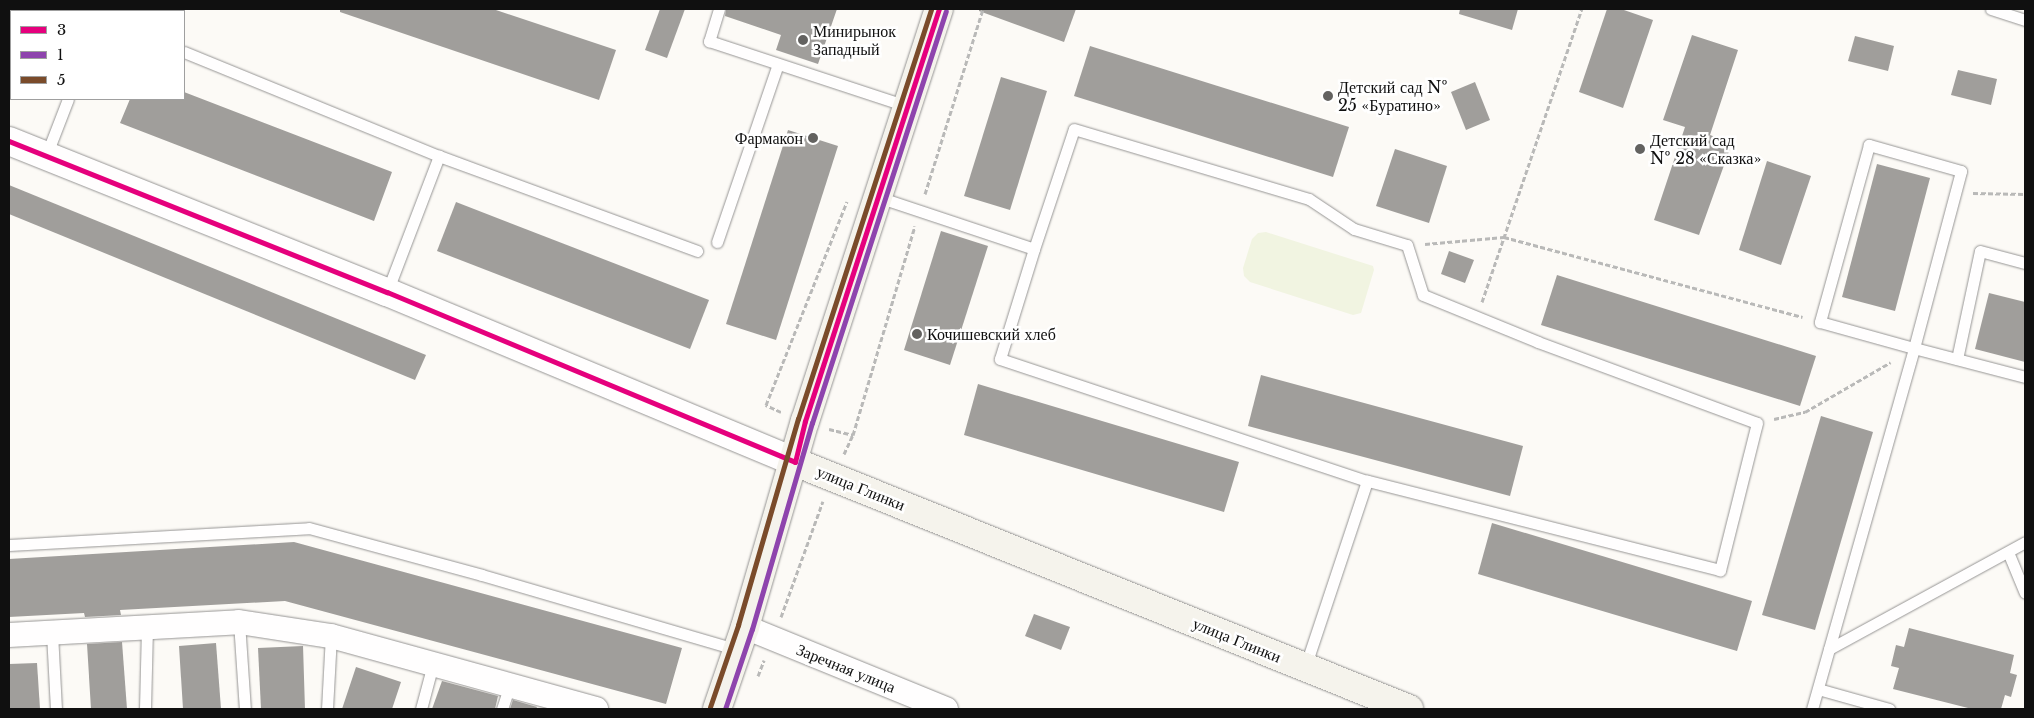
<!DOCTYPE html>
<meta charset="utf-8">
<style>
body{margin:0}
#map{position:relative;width:2034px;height:718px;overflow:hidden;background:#fcfaf6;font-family:"Libre Baskerville",serif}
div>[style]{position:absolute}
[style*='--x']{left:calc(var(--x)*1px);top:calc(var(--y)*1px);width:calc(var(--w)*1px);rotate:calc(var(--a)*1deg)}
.pitch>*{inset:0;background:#f1f4e1}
.building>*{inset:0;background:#a09e9b}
.path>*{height:3px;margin-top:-1.5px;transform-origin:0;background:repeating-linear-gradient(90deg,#b9b9b8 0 5px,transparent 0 7.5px)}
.roads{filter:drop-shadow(0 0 1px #969594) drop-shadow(0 0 1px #969594)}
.service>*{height:11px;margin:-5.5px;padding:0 5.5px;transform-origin:5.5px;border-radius:5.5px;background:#fffefe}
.minor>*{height:24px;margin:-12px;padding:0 12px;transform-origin:12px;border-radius:12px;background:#fffefe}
.tertiary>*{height:28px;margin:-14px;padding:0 14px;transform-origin:14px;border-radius:14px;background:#fffefe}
.secondary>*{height:28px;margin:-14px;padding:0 14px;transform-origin:14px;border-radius:14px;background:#f5f3ec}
.bus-1>*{height:5px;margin:-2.5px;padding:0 2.5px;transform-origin:2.5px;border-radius:2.5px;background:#e5007d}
.bus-2>*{height:5px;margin:-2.5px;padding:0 2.5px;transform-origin:2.5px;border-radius:2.5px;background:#8e44ad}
.bus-3>*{height:5px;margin:-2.5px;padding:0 2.5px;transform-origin:2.5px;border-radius:2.5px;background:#7a4b2a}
.dots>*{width:14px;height:14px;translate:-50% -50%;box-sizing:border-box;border:2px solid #fff;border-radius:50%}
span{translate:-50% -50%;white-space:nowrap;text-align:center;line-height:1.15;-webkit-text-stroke:5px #fff;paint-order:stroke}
.poi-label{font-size:16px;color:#101010}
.left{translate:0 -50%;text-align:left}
.right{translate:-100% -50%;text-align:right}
.street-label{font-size:16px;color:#101010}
.frame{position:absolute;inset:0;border:10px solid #101010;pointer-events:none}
.legend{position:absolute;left:10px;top:10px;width:175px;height:90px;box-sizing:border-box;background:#fff;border:1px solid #9f9f9f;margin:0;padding:6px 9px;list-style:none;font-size:15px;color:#101010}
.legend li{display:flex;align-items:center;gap:10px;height:25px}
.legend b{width:25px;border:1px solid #9f9f9f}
</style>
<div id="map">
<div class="pitch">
<div style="clip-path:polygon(1266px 232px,1373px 266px,1374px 270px,1361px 313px,1353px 315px,1250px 282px,1244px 276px,1243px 268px,1252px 239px,1258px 233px)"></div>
</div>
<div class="building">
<div style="clip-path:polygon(340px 9px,493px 9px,616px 50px,599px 100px,340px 12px)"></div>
<div style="clip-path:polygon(660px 9px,685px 9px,667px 58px,645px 50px)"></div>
<div style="clip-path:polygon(726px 9px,837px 9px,818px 64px,776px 50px,781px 35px,725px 16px)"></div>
<div style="clip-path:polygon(979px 9px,1076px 9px,1064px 42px,979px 11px)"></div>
<div style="clip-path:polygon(1460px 9px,1518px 9px,1512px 30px,1459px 14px)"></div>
<div style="clip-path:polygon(1607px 9px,1621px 9px,1653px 20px,1623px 108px,1579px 92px)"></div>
<div style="clip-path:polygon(1692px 35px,1738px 50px,1710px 135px,1732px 143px,1699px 235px,1654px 220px,1685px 127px,1663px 120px)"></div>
<div style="clip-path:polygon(1855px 36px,1894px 46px,1888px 71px,1848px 61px)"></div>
<div style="clip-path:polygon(1090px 46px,1349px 127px,1333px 177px,1074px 96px)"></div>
<div style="clip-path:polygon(1958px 70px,1997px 79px,1991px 105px,1951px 95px)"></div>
<div style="clip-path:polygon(1001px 77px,1047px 91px,1010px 210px,964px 196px)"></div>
<div style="clip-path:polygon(1475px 82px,1490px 120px,1466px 130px,1451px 92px)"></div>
<div style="clip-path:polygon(184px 92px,392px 172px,374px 221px,120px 123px,130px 99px,184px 99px)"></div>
<div style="clip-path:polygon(788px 130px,838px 146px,776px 340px,726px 324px)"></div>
<div style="clip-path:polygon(1395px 149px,1447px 166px,1429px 223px,1376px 206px)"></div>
<div style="clip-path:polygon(1767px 161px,1811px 176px,1781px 265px,1739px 250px)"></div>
<div style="clip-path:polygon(1877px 164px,1930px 178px,1895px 311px,1842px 297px)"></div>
<div style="clip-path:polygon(9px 185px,426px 355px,415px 380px,9px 214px)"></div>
<div style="clip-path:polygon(456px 202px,709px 300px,690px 349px,437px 251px)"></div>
<div style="clip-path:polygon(941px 231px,988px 246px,950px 365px,904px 350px)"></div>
<div style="clip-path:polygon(1449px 251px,1474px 260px,1465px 283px,1441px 274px)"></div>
<div style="clip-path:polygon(1557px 275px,1816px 356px,1800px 406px,1541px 325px)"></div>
<div style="clip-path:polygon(1989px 293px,2025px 302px,2025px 362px,1975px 349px)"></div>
<div style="clip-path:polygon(1261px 375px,1523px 446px,1510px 496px,1248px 426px)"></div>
<div style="clip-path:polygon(978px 384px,1239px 462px,1224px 512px,964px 435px)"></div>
<div style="clip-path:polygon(1821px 416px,1873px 432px,1815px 630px,1762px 615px)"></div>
<div style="clip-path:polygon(1492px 523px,1752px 601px,1737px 651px,1478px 574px)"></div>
<div style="clip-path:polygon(294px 542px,682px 648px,666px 704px,285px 601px,120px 610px,121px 615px,85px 617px,84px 613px,9px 617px,9px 559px)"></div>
<div style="clip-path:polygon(1034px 614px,1070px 627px,1061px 650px,1025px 636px)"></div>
<div style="clip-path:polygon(1909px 628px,2014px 655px,2010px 673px,2017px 675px,2011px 697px,2005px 695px,2001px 709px,1972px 709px,1893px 689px,1899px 668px,1891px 666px,1896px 645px,1904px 647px)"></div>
<div style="clip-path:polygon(122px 642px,127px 709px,91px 709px,87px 644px)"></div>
<div style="clip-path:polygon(216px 643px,221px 709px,183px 709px,179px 646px)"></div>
<div style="clip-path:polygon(303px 646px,305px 709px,261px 709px,258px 648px)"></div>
<div style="clip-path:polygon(37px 663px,40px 709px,9px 709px,9px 664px)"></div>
<div style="clip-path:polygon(356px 667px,401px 682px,392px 709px,342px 709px)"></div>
<div style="clip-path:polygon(442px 681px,498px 696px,495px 709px,432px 709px)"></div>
<div style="clip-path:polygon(513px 700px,537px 707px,536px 709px,510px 709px)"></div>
</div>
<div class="path">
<div style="--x:1973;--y:193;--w:52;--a:1.1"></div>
<div style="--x:925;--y:194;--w:194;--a:-72.6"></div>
<div style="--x:1425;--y:244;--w:79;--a:-5.1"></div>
<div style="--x:1504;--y:237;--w:309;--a:15"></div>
<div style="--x:1482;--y:302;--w:310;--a:-71.2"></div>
<div style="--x:781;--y:412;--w:17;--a:-155"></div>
<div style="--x:766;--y:405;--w:219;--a:-68.3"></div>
<div style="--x:1774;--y:419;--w:32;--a:-13"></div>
<div style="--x:1805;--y:412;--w:99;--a:-30.2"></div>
<div style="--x:829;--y:429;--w:25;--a:14"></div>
<div style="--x:844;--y:454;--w:21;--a:-65"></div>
<div style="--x:853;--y:435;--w:218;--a:-73.5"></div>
<div style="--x:781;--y:617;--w:123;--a:-70.1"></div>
<div style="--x:758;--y:676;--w:17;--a:-69"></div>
</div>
<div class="roads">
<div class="service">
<div style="--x:79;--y:9;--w:6;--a:18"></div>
<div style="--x:719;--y:9;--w:34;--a:107"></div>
<div style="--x:709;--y:41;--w:208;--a:18.2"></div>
<div style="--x:1991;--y:9;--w:36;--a:18"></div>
<div style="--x:184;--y:52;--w:275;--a:22.2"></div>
<div style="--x:439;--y:156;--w:275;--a:20.2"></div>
<div style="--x:46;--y:156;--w:61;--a:-68.9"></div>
<div style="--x:878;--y:197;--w:164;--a:18.4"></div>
<div style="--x:1034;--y:249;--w:115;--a:107.2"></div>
<div style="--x:1000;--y:359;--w:387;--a:18.4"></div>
<div style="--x:1367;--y:481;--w:196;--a:108.4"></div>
<div style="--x:717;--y:242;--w:188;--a:-71.1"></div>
<div style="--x:1034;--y:249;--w:126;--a:-71.6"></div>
<div style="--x:1074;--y:129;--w:245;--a:16.6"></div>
<div style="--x:1309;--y:199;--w:54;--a:33.7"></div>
<div style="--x:1354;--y:229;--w:55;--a:16.8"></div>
<div style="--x:1407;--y:245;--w:52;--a:72.3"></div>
<div style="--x:1423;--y:295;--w:124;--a:22.2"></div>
<div style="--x:1538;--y:342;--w:233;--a:20.3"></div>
<div style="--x:1757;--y:423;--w:152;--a:104.1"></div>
<div style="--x:1720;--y:570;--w:364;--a:-165.8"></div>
<div style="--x:387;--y:292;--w:146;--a:-69.1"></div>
<div style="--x:1957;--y:359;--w:110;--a:-78"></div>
<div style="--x:1980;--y:251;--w:47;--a:14.9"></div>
<div style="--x:9;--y:545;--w:300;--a:-3.2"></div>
<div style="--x:309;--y:528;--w:179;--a:15.2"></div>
<div style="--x:482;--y:575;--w:267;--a:16.3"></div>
<div style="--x:2008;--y:552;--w:44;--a:67.5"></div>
<div style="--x:239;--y:622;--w:87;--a:86.1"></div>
<div style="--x:52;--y:633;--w:76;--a:87"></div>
<div style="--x:1829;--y:649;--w:223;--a:-28.6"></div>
<div style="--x:1818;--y:689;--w:74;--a:15.7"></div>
<div style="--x:145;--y:709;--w:82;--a:-88.6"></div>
<div style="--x:327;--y:709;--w:73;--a:-86.9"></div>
<div style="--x:421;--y:709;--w:47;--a:-75.1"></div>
<div style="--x:502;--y:709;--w:25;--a:-72"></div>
<div style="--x:1812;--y:709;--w:375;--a:-74.2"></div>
<div style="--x:1914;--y:348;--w:183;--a:-75.1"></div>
<div style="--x:1961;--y:171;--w:96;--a:-164.2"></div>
<div style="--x:1869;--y:145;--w:184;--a:105.5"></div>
<div style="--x:1820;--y:322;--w:98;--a:15.5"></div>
<div style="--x:1914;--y:348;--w:115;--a:14.6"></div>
</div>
<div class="minor">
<div style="--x:745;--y:627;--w:217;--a:22.2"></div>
<div style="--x:9;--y:635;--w:230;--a:-3.2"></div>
<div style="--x:239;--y:622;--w:93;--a:8.7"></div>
<div style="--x:331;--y:636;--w:275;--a:15.4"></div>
</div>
<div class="tertiary">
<div style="--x:9;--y:141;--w:407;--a:21.8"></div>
<div style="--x:387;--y:292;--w:442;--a:22.6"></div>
</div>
<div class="secondary">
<div style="--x:795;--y:462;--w:662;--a:21.91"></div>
<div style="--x:717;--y:709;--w:87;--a:-71.1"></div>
<div style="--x:745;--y:627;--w:215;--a:-73.8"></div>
<div style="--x:805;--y:421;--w:433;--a:-72"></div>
</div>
</div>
<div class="bus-1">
<div style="--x:9;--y:141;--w:407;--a:21.8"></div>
<div style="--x:387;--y:292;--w:442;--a:22.6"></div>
<div style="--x:795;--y:462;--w:42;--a:-76.3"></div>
<div style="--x:805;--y:421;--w:433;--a:-72"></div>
</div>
<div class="bus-2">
<div style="--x:725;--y:709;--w:84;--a:-71.4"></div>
<div style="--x:752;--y:629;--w:215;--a:-73.8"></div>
<div style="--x:812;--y:423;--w:433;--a:-72"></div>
</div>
<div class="bus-3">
<div style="--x:710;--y:707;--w:87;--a:-71.1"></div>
<div style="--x:738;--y:625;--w:215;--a:-73.8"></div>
<div style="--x:798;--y:419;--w:431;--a:-72"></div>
</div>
<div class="dots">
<div style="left:803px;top:40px;background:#636260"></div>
<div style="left:1328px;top:96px;background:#636260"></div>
<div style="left:813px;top:138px;background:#636260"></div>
<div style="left:1640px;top:149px;background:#636260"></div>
<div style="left:917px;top:334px;background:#636260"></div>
</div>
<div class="poi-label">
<span class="left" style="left:813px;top:40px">Минирынок<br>Западный</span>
<span class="left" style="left:1338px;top:96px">Детский сад №<br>25 «Буратино»</span>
<span class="right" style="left:803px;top:138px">Фармакон</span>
<span class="left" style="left:1650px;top:149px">Детский сад<br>№ 28 «Сказка»</span>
<span class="left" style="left:927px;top:334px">Кочишевский хлеб</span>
</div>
<div class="street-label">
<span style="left:861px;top:488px;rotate:22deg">улица Глинки</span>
<span style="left:1237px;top:640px;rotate:22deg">улица Глинки</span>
<span style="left:846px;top:668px;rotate:22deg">Заречная улица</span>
</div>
<div class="frame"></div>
<ul class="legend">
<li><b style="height:6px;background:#e5007d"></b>3</li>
<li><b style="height:6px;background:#8e44ad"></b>1</li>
<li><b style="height:6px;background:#7a4b2a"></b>5</li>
</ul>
</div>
